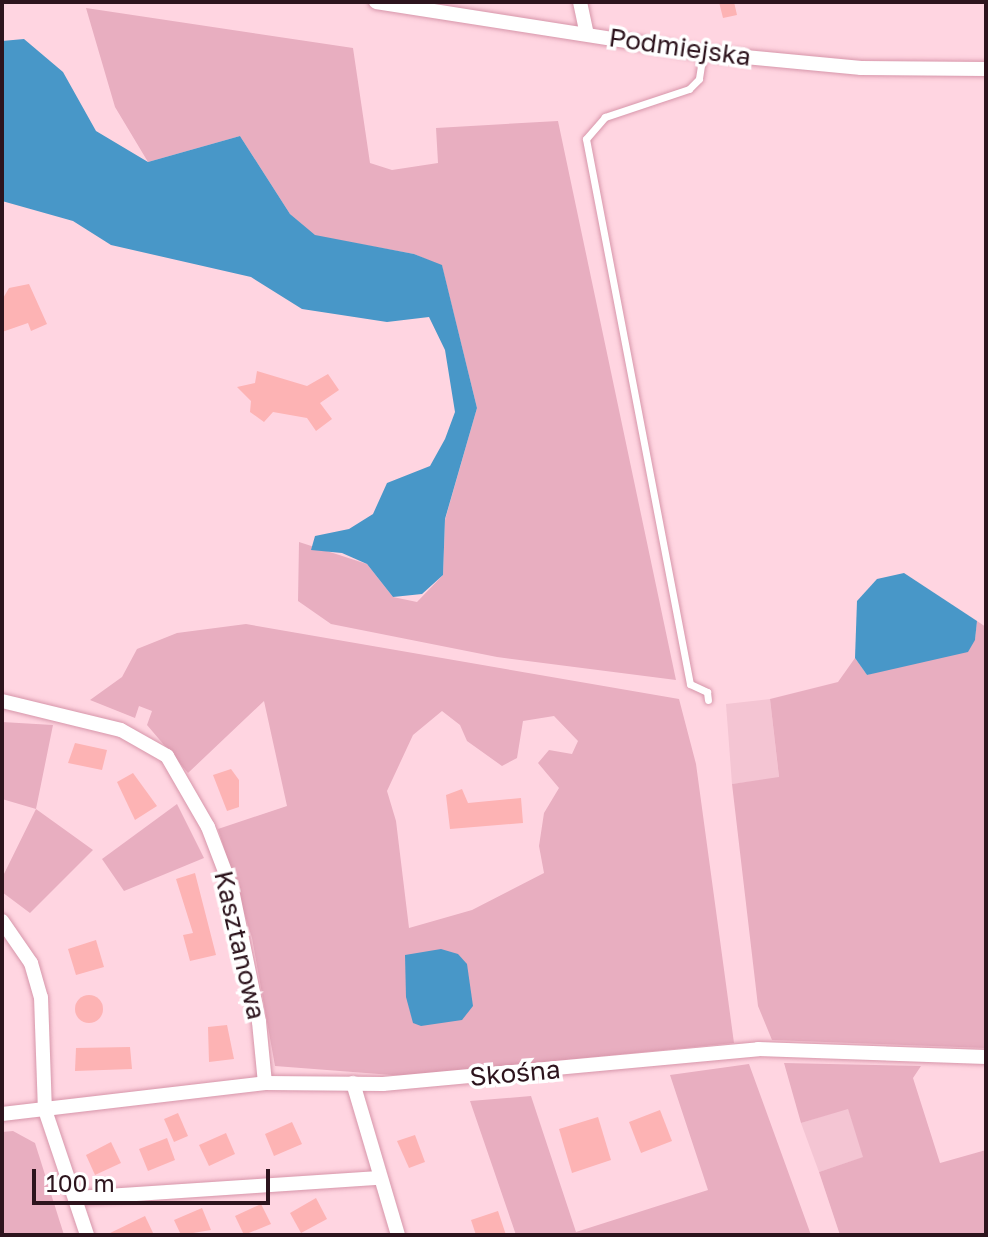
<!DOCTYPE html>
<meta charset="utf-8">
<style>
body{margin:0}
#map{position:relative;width:988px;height:1237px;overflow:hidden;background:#ffd5e1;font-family:"Golos Text",sans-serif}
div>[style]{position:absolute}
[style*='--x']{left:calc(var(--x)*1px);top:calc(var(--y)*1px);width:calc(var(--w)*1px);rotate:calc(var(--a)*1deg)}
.built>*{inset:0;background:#f4c5d3}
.green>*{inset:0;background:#e8aec0}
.water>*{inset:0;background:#4897c8}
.building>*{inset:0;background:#fdb3b4}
.round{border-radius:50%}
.roads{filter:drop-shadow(0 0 2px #d796aa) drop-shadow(0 0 2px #d796aa)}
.lane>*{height:7px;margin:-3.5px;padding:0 3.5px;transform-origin:3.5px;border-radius:3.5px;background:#fff}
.street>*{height:14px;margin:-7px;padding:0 7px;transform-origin:7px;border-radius:7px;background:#fff}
span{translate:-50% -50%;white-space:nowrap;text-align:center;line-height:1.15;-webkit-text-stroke:7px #fff;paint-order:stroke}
.street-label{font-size:26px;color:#2d141d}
.frame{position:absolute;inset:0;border:4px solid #2d141d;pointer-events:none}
.scale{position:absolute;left:32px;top:1169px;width:238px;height:36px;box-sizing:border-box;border:4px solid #2d141d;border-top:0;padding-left:10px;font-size:24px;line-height:28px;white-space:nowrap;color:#2d141d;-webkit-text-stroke:6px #fff;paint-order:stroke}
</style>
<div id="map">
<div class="built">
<div style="clip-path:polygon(770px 699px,779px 778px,732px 784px,726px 704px)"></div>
<div style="clip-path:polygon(848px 1108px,864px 1157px,819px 1172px,801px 1123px)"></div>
</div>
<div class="green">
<div style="clip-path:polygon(86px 8px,353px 48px,370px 163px,392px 170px,438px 163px,436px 128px,558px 121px,676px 680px,497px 657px,331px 624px,298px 601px,299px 542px,367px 564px,393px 597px,417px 602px,443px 575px,445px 520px,477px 408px,442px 266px,414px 254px,315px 236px,290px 214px,240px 136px,148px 162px,115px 107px)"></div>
<div style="clip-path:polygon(977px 621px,986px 627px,986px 1048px,772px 1040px,758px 1006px,732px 784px,779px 777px,770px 699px,838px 682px,855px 658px,867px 675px,975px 640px)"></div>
<div style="clip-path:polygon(evenodd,246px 624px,679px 699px,696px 764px,734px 1043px,405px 1076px,275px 1066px,252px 938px,218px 829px,287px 806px,264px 701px,188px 773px,147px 725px,152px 711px,139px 706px,135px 718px,90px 700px,122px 677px,137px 649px,177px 633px,246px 624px,442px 711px,460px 725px,467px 741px,502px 766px,517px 758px,523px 721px,554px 716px,578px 741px,572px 754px,549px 750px,538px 763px,559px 788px,544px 813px,539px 846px,544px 873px,472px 910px,409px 928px,396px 821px,387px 791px,413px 735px,442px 711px)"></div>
<div style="clip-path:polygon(2px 722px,53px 725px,36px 809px,93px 850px,30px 913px,2px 892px,2px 878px,36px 809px,2px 799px)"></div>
<div style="clip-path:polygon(177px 804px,204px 858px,124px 891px,102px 859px)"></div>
<div style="clip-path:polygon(784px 1063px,921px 1066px,913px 1078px,940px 1163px,986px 1150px,986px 1235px,840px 1235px,819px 1172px,863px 1157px,848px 1109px,801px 1123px)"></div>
<div style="clip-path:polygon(749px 1064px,811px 1235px,516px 1235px,470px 1101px,531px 1096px,576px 1232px,708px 1190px,670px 1075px)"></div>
<div style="clip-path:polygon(13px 1131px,35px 1143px,64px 1235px,2px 1235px,2px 1132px)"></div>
</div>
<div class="water">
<div style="clip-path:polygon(24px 39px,63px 72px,96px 131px,148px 162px,240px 136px,290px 214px,315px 235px,414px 254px,442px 265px,477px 408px,445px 519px,443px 575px,422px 594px,393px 597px,367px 564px,342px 553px,311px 550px,315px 536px,349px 529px,373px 514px,387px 483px,430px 466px,445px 439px,455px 412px,445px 350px,429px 317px,387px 322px,302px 309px,251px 277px,111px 245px,73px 221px,2px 201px,2px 41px)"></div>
<div style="clip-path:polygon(904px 573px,977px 621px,975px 640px,968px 652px,867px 675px,855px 658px,857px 601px,877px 579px)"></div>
<div style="clip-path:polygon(441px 949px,458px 954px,467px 964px,473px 1006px,462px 1020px,421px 1026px,413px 1023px,406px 997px,405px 955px)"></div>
</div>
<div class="building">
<div style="clip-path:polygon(719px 2px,734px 2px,737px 15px,723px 18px)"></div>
<div style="clip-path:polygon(29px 284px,47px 324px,31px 331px,28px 323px,2px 332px,2px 300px,9px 288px)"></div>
<div style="clip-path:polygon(257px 371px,307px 386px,328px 374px,339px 390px,320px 403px,332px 419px,316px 431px,307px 418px,273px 412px,264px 422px,250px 412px,251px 401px,237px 387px,255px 383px)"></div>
<div style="clip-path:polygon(75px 743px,107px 750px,102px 770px,68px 763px)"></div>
<div style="clip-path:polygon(231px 769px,239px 780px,239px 807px,227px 811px,213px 775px)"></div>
<div style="clip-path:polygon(133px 773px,157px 806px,135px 820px,117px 782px)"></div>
<div style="clip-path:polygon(462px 789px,468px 803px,521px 798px,523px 823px,450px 829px,446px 795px)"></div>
<div style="clip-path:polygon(195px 873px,216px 955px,190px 961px,183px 935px,193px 933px,176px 879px)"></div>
<div style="clip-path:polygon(96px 940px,104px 967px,76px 975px,68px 949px)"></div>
<div class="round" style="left:75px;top:995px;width:28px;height:28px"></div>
<div style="clip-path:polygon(227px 1025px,234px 1059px,209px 1062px,208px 1027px)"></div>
<div style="clip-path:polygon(130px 1047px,132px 1069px,75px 1071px,76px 1048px)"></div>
<div style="clip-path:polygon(660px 1110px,672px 1141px,641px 1153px,629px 1122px)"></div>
<div style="clip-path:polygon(178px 1113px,188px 1136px,174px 1142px,164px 1119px)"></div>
<div style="clip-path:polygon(598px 1117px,611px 1160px,572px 1173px,559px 1129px)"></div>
<div style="clip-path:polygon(292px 1122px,302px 1144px,274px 1156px,265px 1134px)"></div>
<div style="clip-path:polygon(226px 1133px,235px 1154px,209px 1166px,199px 1145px)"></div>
<div style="clip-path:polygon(415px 1135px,425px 1162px,409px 1168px,397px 1141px)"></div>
<div style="clip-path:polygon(167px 1138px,175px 1160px,148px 1171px,139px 1149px)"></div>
<div style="clip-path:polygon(111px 1142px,121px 1163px,95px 1175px,86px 1155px)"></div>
<div style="clip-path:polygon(316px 1198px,327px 1219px,301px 1233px,290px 1213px)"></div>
<div style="clip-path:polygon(261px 1204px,271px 1224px,244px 1235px,235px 1216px)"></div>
<div style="clip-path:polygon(202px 1208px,211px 1230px,181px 1235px,174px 1220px)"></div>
<div style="clip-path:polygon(498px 1211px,506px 1235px,476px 1235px,471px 1220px)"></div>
<div style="clip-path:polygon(145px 1216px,154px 1235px,106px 1235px)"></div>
</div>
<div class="roads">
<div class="lane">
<div style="--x:703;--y:53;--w:26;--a:99"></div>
<div style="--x:699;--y:79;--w:14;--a:135"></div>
<div style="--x:689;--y:89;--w:89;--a:161.6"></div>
<div style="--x:605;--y:117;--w:29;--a:131"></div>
<div style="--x:586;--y:139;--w:555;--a:79.2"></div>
<div style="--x:690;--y:684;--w:19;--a:25"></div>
<div style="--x:707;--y:692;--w:8;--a:83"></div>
</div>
<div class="street">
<div style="--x:376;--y:2;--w:331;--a:8.9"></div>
<div style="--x:703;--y:53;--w:159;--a:5.4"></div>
<div style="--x:861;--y:68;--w:125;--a:0.5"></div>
<div style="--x:580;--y:2;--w:33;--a:78"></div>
<div style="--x:2;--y:701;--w:122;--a:13.7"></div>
<div style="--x:121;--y:730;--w:53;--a:29.5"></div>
<div style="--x:167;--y:756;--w:82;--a:60"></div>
<div style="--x:208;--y:827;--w:67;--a:69.1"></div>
<div style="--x:232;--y:890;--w:135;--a:78.4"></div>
<div style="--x:259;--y:1022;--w:61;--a:84.4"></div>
<div style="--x:2;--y:921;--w:51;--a:55.4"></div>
<div style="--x:31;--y:963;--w:35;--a:74"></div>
<div style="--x:41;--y:997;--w:113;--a:88"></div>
<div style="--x:45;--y:1110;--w:132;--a:71.4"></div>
<div style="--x:353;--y:1083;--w:159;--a:73.5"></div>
<div style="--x:2;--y:1114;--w:265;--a:-6.7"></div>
<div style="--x:265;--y:1083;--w:118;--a:0.5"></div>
<div style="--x:383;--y:1084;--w:377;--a:-5.3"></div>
<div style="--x:758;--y:1049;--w:228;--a:2"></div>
<div style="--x:76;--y:1198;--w:304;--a:-3.8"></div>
</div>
</div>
<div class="street-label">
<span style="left:680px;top:47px;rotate:8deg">Podmiejska</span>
<span style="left:240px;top:945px;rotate:77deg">Kasztanowa</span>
<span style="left:515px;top:1073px;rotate:-5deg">Skośna</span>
</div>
<div class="frame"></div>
<div class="scale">100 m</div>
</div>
